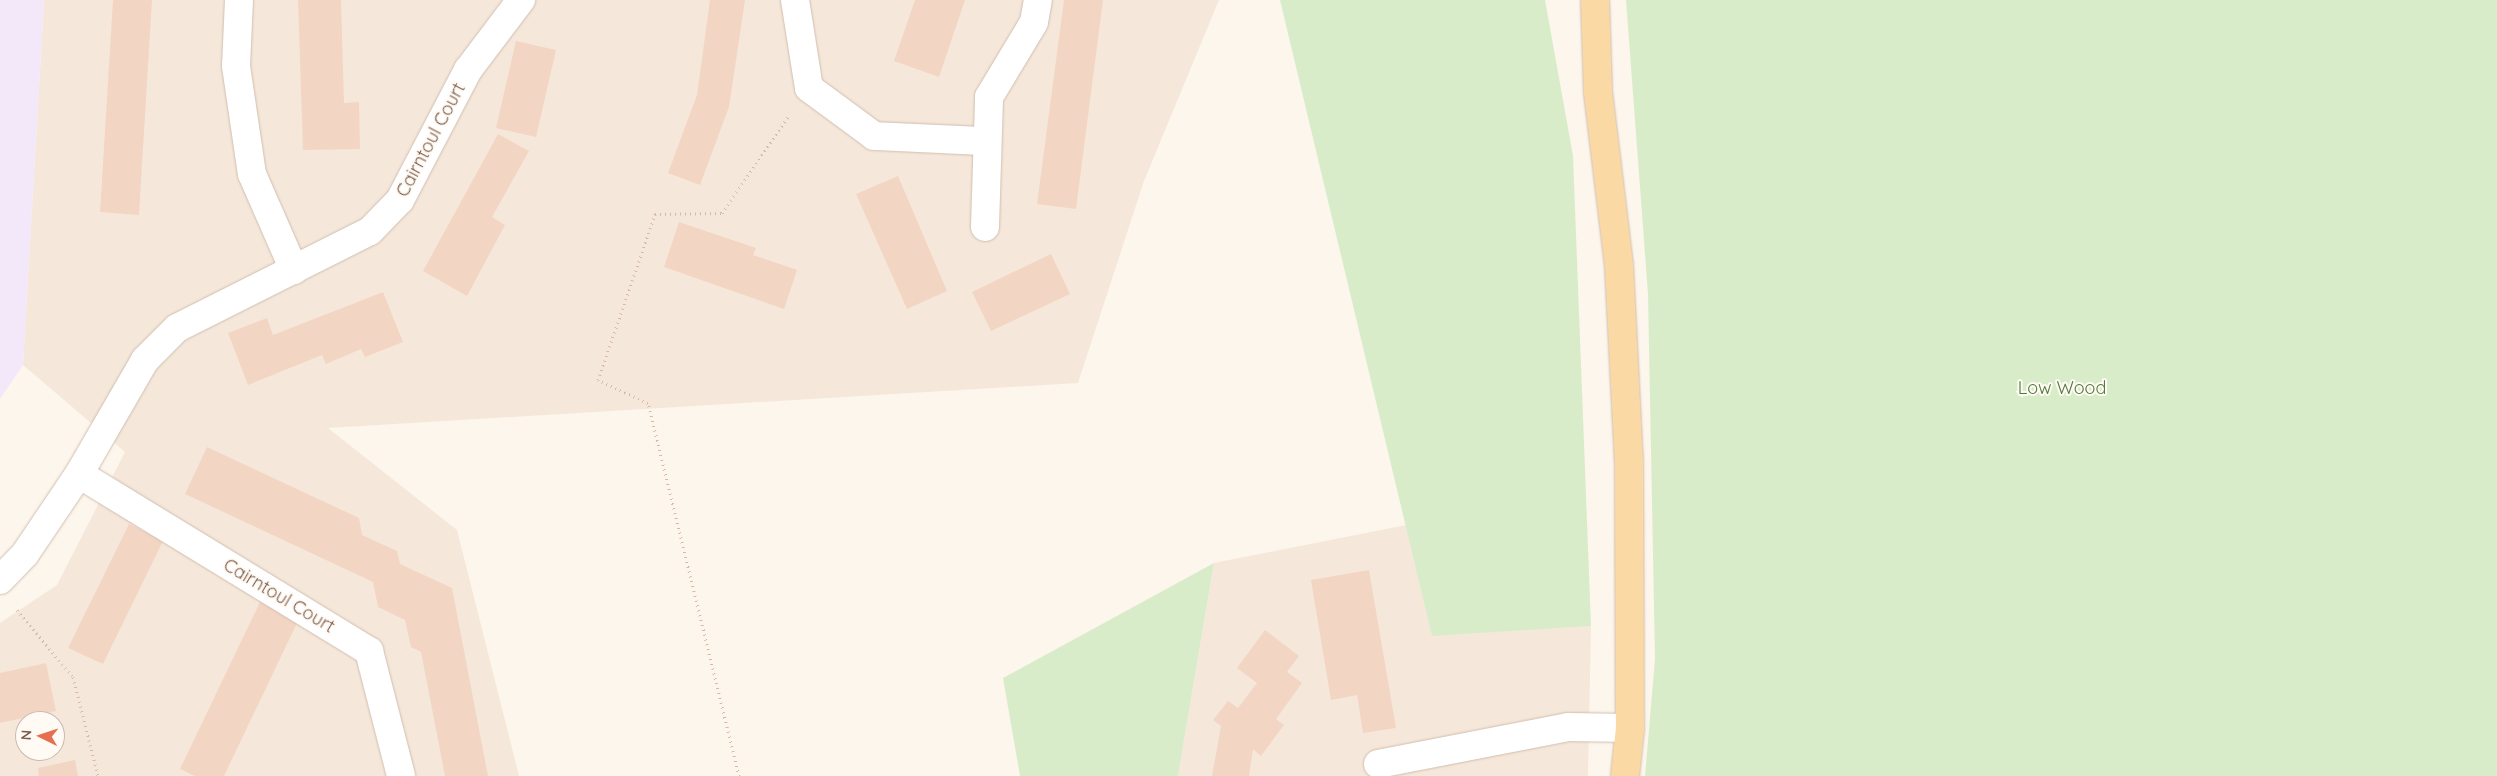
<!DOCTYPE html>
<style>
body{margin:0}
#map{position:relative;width:2497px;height:776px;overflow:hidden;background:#fdf6ec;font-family:Quicksand,sans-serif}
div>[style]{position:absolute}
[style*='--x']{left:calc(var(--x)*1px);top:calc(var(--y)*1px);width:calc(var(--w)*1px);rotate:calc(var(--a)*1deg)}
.residential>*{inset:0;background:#f5e8da}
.education>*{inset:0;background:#f3e8fa}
.green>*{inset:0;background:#d8ecc9}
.building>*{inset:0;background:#f3d5c3}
.path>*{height:3px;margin-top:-1.5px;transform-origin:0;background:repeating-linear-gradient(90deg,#d9b8a5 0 1px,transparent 0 5px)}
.roads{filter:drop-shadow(0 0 1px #d1beb0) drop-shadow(0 0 1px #d1beb0)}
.minor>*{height:28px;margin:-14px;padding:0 14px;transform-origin:14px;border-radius:14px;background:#fff}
.major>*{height:28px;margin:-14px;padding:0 14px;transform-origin:14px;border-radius:14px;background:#fbd9a5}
span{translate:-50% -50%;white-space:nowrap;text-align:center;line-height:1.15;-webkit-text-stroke:4px #fffaf3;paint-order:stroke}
.street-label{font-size:18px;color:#7a5c4d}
.park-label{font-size:18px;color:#537a41}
.north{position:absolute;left:15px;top:711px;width:50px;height:50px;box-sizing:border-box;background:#fffaf3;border:1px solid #cabbb1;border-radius:50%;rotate:274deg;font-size:14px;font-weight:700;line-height:20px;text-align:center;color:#7a5c4d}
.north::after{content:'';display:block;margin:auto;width:18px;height:22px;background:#e76f51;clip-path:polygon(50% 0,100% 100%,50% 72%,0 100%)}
</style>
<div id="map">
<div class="residential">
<div style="clip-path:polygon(evenodd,44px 0,1219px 0,1144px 181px,1078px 383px,328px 428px,457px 530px,519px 776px,0 776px,0 623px,57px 585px,125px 452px,23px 365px,44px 0,25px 721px,55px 721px,55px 751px,25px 751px,25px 721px)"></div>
<div style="clip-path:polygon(1406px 525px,1432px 635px,1591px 626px,1588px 776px,1178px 776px,1214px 563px)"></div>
</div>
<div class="education">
<div style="clip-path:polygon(0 0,44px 0,23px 365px,0 399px)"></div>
</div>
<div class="green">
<div style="clip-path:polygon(1280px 0,1545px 0,1573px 156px,1591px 626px,1432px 636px)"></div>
<div style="clip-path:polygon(1626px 0,2497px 0,2497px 776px,1645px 776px,1655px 659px,1648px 294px)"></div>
<div style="clip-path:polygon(1214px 563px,1178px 776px,1020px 776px,1003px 678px)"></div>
</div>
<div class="building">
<div style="clip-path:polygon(113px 0,152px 0,139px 215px,100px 212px)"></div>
<div style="clip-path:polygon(298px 0,341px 0,344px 103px,359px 102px,360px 149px,303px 150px)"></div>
<div style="clip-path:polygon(710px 0,745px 0,729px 107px,700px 185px,668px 173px,697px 95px)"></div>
<div style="clip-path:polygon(915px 0,965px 0,939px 77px,894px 61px)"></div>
<div style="clip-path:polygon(1064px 0,1103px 0,1076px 209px,1037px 204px)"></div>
<div style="clip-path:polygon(516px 41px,556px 50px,536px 137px,496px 128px)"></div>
<div style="clip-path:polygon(498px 134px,529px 151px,492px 217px,505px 225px,467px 296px,423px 271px)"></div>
<div style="clip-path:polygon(898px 176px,947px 291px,907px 309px,856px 194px)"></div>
<div style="clip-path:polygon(679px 222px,756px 248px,753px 255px,797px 270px,784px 309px,664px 267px)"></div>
<div style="clip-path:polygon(1051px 254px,1070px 294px,991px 331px,972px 292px)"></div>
<div style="clip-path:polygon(383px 292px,403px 342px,365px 357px,361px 349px,326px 364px,322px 355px,248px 385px,228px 333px,267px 318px,273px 335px)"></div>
<div style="clip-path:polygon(207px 447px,359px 518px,362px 535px,397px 551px,400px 564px,452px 588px,488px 776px,445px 776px,421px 652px,411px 647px,405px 620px,378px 607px,373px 582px,185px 494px)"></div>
<div style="clip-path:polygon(129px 524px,163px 541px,103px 664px,68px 648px)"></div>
<div style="clip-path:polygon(1369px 570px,1396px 728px,1363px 733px,1357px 695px,1331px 700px,1311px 580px)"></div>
<div style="clip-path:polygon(260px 602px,298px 621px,224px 776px,195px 776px,180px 769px)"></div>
<div style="clip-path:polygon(1265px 630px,1299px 656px,1287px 672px,1302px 683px,1276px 719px,1284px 725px,1261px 756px,1253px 749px,1249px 776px,1212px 776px,1221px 726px,1213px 720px,1228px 701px,1238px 708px,1257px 683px,1237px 668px)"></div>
<div style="clip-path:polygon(46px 663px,56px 711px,0 723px,0 673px)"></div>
<div style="clip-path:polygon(75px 760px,78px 776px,39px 776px,38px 768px)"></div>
</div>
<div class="path">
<div style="--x:17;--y:610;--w:87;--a:50.1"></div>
<div style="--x:73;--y:677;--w:102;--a:75.8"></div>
<div style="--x:739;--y:776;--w:384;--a:-103.7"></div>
<div style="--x:648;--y:403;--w:55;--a:-155.3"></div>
<div style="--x:598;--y:380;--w:176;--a:-71"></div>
<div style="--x:655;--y:214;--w:67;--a:-0.9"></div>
<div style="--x:722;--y:213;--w:119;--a:-55.6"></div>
</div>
<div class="roads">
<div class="minor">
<div style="--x:239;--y:0;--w:66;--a:92.6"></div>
<div style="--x:236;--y:66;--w:109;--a:81.6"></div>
<div style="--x:252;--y:174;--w:105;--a:66.4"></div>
<div style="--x:795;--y:0;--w:89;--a:81"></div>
<div style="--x:809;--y:88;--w:81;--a:36.4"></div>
<div style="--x:874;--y:136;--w:111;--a:2.6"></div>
<div style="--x:985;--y:227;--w:130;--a:-88.2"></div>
<div style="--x:989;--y:97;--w:87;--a:-59"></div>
<div style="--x:1034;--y:22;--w:22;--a:-80"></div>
<div style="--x:79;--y:474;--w:340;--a:31.4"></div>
<div style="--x:369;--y:651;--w:129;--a:75.6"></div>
<div style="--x:0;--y:580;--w:36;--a:-46"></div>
<div style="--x:25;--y:554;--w:97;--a:-56"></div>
<div style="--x:79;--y:474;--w:132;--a:-59.9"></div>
<div style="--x:145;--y:360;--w:45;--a:-45"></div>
<div style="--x:177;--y:328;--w:216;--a:-26.7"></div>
<div style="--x:370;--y:231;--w:43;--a:-45.9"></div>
<div style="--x:400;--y:200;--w:147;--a:-62.4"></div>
<div style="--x:468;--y:70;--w:88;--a:-52.9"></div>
<div style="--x:1378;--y:764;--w:194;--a:-11"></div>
<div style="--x:1568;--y:727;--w:62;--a:0.9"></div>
</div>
<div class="major">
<div style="--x:1595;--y:0;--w:92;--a:88.1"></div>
<div style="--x:1598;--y:92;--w:175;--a:83.1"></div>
<div style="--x:1619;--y:266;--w:196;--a:87.1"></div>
<div style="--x:1629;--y:462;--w:266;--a:89.8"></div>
<div style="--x:1630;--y:728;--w:48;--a:95.9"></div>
</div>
</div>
<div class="street-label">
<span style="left:431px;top:140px;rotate:-62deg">Cairntoul Court</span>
<span style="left:279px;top:596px;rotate:31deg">Cairntoul Court</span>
</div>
<div class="park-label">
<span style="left:2062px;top:388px">Low Wood</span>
</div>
<div class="north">N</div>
</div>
